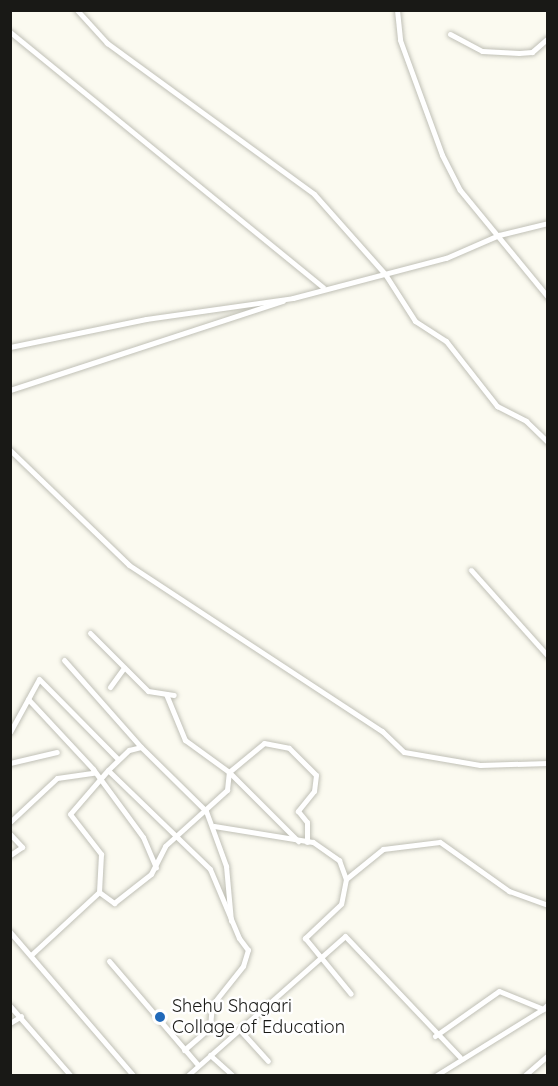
<!DOCTYPE html>
<style>
body{margin:0}
#map{position:relative;width:558px;height:1086px;overflow:hidden;background:#fbfaf0;font-family:Quicksand,sans-serif}
div>[style]{position:absolute}
[style*='--x']{left:calc(var(--x)*1px);top:calc(var(--y)*1px);width:calc(var(--w)*1px);rotate:calc(var(--a)*1deg)}
.roads{filter:drop-shadow(0 0 2px #c0c0b6) drop-shadow(0 0 2px #c0c0b6)}
.minor>*{height:5px;margin:-2.5px;padding:0 2.5px;transform-origin:2.5px;border-radius:2.5px;background:#fff}
.dots>*{width:16px;height:16px;translate:-50% -50%;box-sizing:border-box;border:3px solid #fff;border-radius:50%}
span{translate:-50% -50%;white-space:nowrap;text-align:center;line-height:1.15;-webkit-text-stroke:5px #fff;paint-order:stroke}
.poi-label{font-size:18px;color:#191916}
.left{translate:0 -50%;text-align:left}
.frame{position:absolute;inset:0;border:12px solid #191916;pointer-events:none}
</style>
<div id="map">
<div class="roads">
<div class="minor">
<div style="--x:77;--y:10;--w:45;--a:47.7"></div>
<div style="--x:107;--y:43;--w:256;--a:36.1"></div>
<div style="--x:314;--y:194;--w:107;--a:48.4"></div>
<div style="--x:385;--y:274;--w:56;--a:57.4"></div>
<div style="--x:415;--y:321;--w:37;--a:33"></div>
<div style="--x:446;--y:341;--w:83;--a:51.9"></div>
<div style="--x:497;--y:406;--w:33;--a:27"></div>
<div style="--x:526;--y:421;--w:30;--a:44"></div>
<div style="--x:397;--y:10;--w:30;--a:84"></div>
<div style="--x:400;--y:40;--w:122;--a:69.9"></div>
<div style="--x:442;--y:155;--w:39;--a:63"></div>
<div style="--x:460;--y:190;--w:139;--a:50.6"></div>
<div style="--x:10;--y:32;--w:404;--a:39.2"></div>
<div style="--x:450;--y:34;--w:36;--a:28"></div>
<div style="--x:482;--y:51;--w:37;--a:3"></div>
<div style="--x:519;--y:53;--w:13;--a:-4"></div>
<div style="--x:532;--y:52;--w:21;--a:-41"></div>
<div style="--x:10;--y:347;--w:139;--a:-11.6"></div>
<div style="--x:146;--y:319;--w:148;--a:-8.1"></div>
<div style="--x:293;--y:298;--w:158;--a:-14.7"></div>
<div style="--x:446;--y:258;--w:58;--a:-23.5"></div>
<div style="--x:499;--y:235;--w:50;--a:-13.8"></div>
<div style="--x:10;--y:390;--w:287;--a:-18.1"></div>
<div style="--x:10;--y:450;--w:165;--a:44"></div>
<div style="--x:129;--y:565;--w:303;--a:33.3"></div>
<div style="--x:382;--y:731;--w:30;--a:44"></div>
<div style="--x:404;--y:752;--w:77;--a:9.7"></div>
<div style="--x:480;--y:765;--w:68;--a:-1.7"></div>
<div style="--x:471;--y:570;--w:115;--a:48.2"></div>
<div style="--x:90;--y:633;--w:82;--a:45"></div>
<div style="--x:148;--y:691;--w:26;--a:9"></div>
<div style="--x:64;--y:660;--w:116;--a:48.5"></div>
<div style="--x:110;--y:687;--w:24;--a:-54"></div>
<div style="--x:166;--y:694;--w:50;--a:67.6"></div>
<div style="--x:185;--y:740;--w:54;--a:36"></div>
<div style="--x:229;--y:772;--w:98;--a:45"></div>
<div style="--x:28;--y:699;--w:96;--a:47.1"></div>
<div style="--x:93;--y:769;--w:84;--a:53.7"></div>
<div style="--x:143;--y:837;--w:33;--a:67"></div>
<div style="--x:10;--y:732;--w:60;--a:-61.3"></div>
<div style="--x:39;--y:679;--w:112;--a:45.4"></div>
<div style="--x:10;--y:763;--w:48;--a:-13.2"></div>
<div style="--x:108;--y:770;--w:58;--a:130.8"></div>
<div style="--x:70;--y:814;--w:51;--a:52.2"></div>
<div style="--x:101;--y:854;--w:38;--a:93"></div>
<div style="--x:99;--y:892;--w:19;--a:36"></div>
<div style="--x:114;--y:903;--w:47;--a:-38.1"></div>
<div style="--x:151;--y:874;--w:31;--a:-63"></div>
<div style="--x:165;--y:846;--w:84;--a:-42.1"></div>
<div style="--x:227;--y:790;--w:18;--a:-84"></div>
<div style="--x:229;--y:772;--w:45;--a:-39.6"></div>
<div style="--x:264;--y:743;--w:25;--a:11"></div>
<div style="--x:289;--y:748;--w:38;--a:45"></div>
<div style="--x:316;--y:775;--w:16;--a:97"></div>
<div style="--x:314;--y:791;--w:26;--a:129"></div>
<div style="--x:298;--y:811;--w:14;--a:51"></div>
<div style="--x:307;--y:822;--w:20;--a:90"></div>
<div style="--x:10;--y:822;--w:64;--a:-43.1"></div>
<div style="--x:57;--y:778;--w:37;--a:-8"></div>
<div style="--x:214;--y:826;--w:100;--a:9.2"></div>
<div style="--x:313;--y:842;--w:32;--a:35"></div>
<div style="--x:339;--y:860;--w:20;--a:70"></div>
<div style="--x:346;--y:879;--w:25;--a:101"></div>
<div style="--x:341;--y:904;--w:50;--a:136.6"></div>
<div style="--x:305;--y:938;--w:72;--a:50.6"></div>
<div style="--x:10;--y:834;--w:18;--a:47"></div>
<div style="--x:22;--y:847;--w:14;--a:146"></div>
<div style="--x:346;--y:879;--w:48;--a:-39"></div>
<div style="--x:383;--y:849;--w:57;--a:-7"></div>
<div style="--x:440;--y:842;--w:85;--a:35.4"></div>
<div style="--x:509;--y:891;--w:41;--a:19.7"></div>
<div style="--x:10;--y:932;--w:190;--a:49.3"></div>
<div style="--x:31;--y:955;--w:93;--a:-42.8"></div>
<div style="--x:109;--y:961;--w:137;--a:49.4"></div>
<div style="--x:10;--y:1006;--w:93;--a:48.9"></div>
<div style="--x:10;--y:1023;--w:13;--a:-32"></div>
<div style="--x:239;--y:1029;--w:43;--a:47.8"></div>
<div style="--x:435;--y:1036;--w:78;--a:-35.1"></div>
<div style="--x:499;--y:991;--w:48;--a:22.2"></div>
<div style="--x:543;--y:1009;--w:7;--a:-45"></div>
<div style="--x:184;--y:1050;--w:35;--a:-41"></div>
<div style="--x:210;--y:1027;--w:22;--a:-85"></div>
<div style="--x:212;--y:1005;--w:50;--a:-51.5"></div>
<div style="--x:243;--y:966;--w:17;--a:-73"></div>
<div style="--x:248;--y:950;--w:15;--a:-127"></div>
<div style="--x:239;--y:938;--w:75;--a:-112.8"></div>
<div style="--x:210;--y:869;--w:142;--a:-135.9"></div>
<div style="--x:108;--y:770;--w:29;--a:-44"></div>
<div style="--x:129;--y:750;--w:12;--a:-14"></div>
<div style="--x:141;--y:747;--w:91;--a:44.6"></div>
<div style="--x:206;--y:811;--w:59;--a:70"></div>
<div style="--x:226;--y:866;--w:55;--a:84.8"></div>
<div style="--x:210;--y:1055;--w:31;--a:42"></div>
<div style="--x:187;--y:1076;--w:211;--a:-41.5"></div>
<div style="--x:345;--y:936;--w:167;--a:46.5"></div>
<div style="--x:435;--y:1076;--w:127;--a:-31.8"></div>
<div style="--x:524;--y:1076;--w:32;--a:-41"></div>
</div>
</div>
<div class="dots">
<div style="left:160px;top:1017px;background:#2069b9"></div>
</div>
<div class="poi-label">
<span class="left" style="left:172px;top:1017px">Shehu Shagari<br>Collage of Education</span>
</div>
<div class="frame"></div>
</div>
